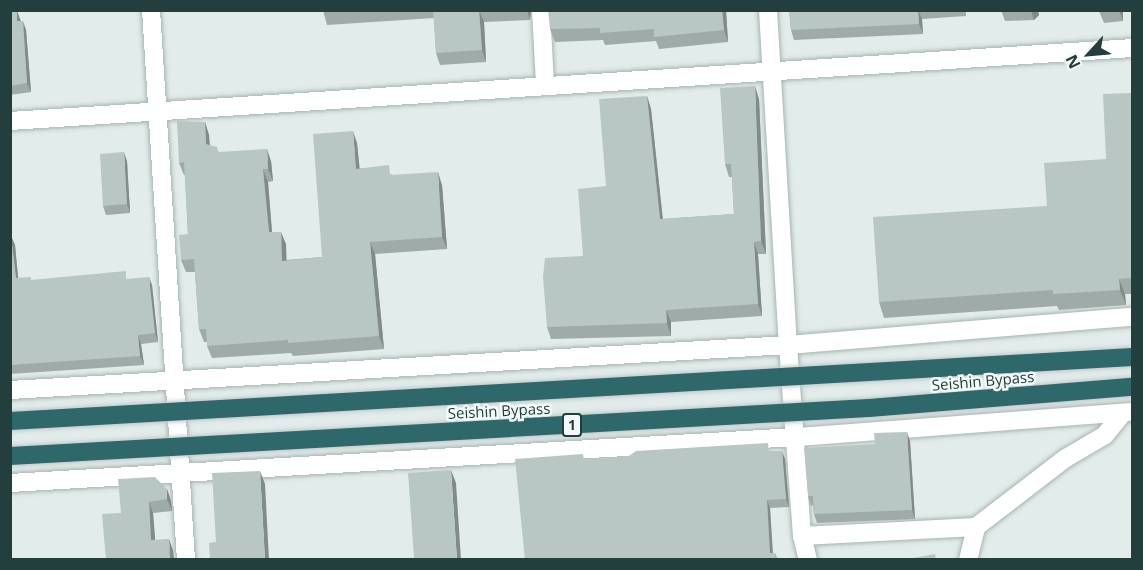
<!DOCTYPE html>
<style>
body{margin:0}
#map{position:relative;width:1143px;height:570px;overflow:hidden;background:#e2ecea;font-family:"Open Sans",sans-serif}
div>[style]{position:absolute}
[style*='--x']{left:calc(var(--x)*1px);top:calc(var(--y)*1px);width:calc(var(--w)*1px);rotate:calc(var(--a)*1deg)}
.roads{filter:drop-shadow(0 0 2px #a5b4b3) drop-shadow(0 0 2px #a5b4b3)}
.minor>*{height:18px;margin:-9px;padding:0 9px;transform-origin:9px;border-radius:9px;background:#fff}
.bridges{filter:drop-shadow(0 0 2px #c1c9c9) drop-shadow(0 0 2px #c1c9c9)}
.highway-bridge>*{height:18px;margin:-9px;padding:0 9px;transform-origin:9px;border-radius:9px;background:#2e686a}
.wall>*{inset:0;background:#9eaba9}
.shaded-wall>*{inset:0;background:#818b89}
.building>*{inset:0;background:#b8c7c4}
span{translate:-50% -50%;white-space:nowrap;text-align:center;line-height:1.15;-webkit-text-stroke:5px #f3f9f7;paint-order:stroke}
.shield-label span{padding:2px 4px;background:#f3f9f7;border:2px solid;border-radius:4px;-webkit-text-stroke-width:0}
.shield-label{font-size:14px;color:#223e3d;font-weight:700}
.street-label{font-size:15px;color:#223e3d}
.frame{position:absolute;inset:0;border:12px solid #223e3d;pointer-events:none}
.north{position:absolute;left:1059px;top:24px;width:60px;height:60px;-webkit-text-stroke:4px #f3f9f7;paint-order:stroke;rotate:244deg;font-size:16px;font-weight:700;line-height:24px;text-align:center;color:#223e3d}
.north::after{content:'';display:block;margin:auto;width:21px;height:27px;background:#223e3d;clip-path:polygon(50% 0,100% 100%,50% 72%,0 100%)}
</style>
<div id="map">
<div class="roads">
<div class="minor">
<div style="--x:151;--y:10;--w:551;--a:86.36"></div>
<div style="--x:541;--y:10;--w:75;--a:86.9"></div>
<div style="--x:768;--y:10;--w:336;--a:86.6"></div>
<div style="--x:788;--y:345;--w:192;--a:85.8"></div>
<div style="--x:802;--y:536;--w:25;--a:76"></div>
<div style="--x:10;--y:121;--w:1124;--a:-3.72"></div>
<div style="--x:10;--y:390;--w:779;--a:-3.31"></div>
<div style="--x:788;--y:345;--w:345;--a:-4.7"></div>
<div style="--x:10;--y:483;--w:788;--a:-3.35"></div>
<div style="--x:797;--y:437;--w:336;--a:-4.3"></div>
<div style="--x:802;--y:536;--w:174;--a:-3"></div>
<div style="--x:968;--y:560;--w:34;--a:-76"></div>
<div style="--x:976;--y:527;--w:113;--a:-37.5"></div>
<div style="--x:1066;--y:458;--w:45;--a:-30.5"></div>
<div style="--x:1105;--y:435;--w:28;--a:-51"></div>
</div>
</div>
<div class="bridges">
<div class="highway-bridge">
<div style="--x:10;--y:421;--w:1124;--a:-3.26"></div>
<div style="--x:10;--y:456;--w:860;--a:-3.2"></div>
<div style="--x:869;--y:408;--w:264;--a:-4.6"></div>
</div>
</div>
<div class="wall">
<div style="clip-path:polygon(10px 10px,20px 19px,26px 30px,31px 92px,10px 95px)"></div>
<div style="clip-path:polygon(323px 10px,531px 10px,530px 20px,484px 22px,486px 62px,440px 65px,436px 53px,434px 18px,327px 25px)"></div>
<div style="clip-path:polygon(726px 10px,728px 42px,659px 49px,656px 41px,605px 45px,603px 40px,555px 42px,550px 29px)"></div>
<div style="clip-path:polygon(789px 10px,966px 10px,966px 16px,922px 19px,923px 34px,794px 40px,791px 30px)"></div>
<div style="clip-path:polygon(1001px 10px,1038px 10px,1039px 15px,1034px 20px,1005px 21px)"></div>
<div style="clip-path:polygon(1123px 10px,1123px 21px,1104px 23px,1099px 11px)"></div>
<div style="clip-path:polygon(1132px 95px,1132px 294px,1125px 294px,1126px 305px,1059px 310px,1057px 306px,884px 318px,879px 302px,1047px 206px,1106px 159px)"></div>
<div style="clip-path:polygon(647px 96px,651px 109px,663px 219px,734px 214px,732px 177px,729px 177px,725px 164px,759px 99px,766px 254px,758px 254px,762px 316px,671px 322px,671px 336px,551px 339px,547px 327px,583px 256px,606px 186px)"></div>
<div style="clip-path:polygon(205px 122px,209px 135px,210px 145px,219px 152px,271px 161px,273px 181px,268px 182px,272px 232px,286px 244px,286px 260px,322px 257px,357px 143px,359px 168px,442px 185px,447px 249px,375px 254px,384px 349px,293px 356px,291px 353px,212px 358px,207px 346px,207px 342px,204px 342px,199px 329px,195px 272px,186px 272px,181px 260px,188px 234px,185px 175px,184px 175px,179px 163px)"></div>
<div style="clip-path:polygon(127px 161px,130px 213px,106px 215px,103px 206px)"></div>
<div style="clip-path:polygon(10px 236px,11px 236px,15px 245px,18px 278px,32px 280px,128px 279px,152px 285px,158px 342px,141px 344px,144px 365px,10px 374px)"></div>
<div style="clip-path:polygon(910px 441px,915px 519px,817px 523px,814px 514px,813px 505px,811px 506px,808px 496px,875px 444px)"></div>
<div style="clip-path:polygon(771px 451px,785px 459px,789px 507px,770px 508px,773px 553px,775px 553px,778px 560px,525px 560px,585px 460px)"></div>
<div style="clip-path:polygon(167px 489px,171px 501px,172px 511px,153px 513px,155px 540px,173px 550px,174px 560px,121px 513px)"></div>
</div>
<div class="shaded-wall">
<div style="clip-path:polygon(17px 10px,20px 19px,21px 30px,17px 21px)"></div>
<div style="clip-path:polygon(479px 10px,484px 22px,486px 62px,482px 50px)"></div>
<div style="clip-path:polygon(527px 10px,531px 10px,530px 20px)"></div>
<div style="clip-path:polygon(722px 10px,726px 10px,728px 42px,724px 30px)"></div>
<div style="clip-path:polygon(918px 10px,922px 19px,923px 34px,919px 24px)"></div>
<div style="clip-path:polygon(1031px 10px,1038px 10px,1039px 15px,1034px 20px)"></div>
<div style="clip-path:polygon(1119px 10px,1123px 10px,1123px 21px)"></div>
<div style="clip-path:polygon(23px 21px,26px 30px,31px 92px,27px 83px)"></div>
<div style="clip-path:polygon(755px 86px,759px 99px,766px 254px,761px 241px)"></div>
<div style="clip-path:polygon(647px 96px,651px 109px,664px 232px,660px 219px)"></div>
<div style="clip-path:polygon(205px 122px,209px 135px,210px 157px,206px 144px)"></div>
<div style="clip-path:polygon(353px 131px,357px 143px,361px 181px,356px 169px)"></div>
<div style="clip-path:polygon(267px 149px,271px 161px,273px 181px,268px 169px)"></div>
<div style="clip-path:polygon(124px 152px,127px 161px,130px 213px,127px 204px)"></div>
<div style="clip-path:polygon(263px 169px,268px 182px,273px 245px,269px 232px)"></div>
<div style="clip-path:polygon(438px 172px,442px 185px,447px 249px,442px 237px)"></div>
<div style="clip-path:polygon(281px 232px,286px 244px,287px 273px,282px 261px)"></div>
<div style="clip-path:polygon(11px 236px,15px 245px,19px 287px,16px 278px)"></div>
<div style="clip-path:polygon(370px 242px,375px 254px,384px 349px,379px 336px)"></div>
<div style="clip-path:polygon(754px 242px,758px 254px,762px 316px,758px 304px)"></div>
<div style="clip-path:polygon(149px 277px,152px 285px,158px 342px,155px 333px)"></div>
<div style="clip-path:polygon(1119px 279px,1125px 294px,1126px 305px,1120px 290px)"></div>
<div style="clip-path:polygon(666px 310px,671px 322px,671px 336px,667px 323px)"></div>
<div style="clip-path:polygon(138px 335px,141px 344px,144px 365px,140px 356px)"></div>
<div style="clip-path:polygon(907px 432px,910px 441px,915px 519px,912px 510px)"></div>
<div style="clip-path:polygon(782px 451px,785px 459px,789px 507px,786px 499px)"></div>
<div style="clip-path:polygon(451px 470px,456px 483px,461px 560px,457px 560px)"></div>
<div style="clip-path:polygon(260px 471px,265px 484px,269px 560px,265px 560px)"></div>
<div style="clip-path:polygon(167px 489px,171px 501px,172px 511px,167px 499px)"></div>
<div style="clip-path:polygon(767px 500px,770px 508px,773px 560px,770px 553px)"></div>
<div style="clip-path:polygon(149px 502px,153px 513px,156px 551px,151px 540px)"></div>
<div style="clip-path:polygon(169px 539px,173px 550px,174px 560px,170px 560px)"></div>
</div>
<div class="building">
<div style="clip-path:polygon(10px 10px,17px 10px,17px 21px,23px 21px,27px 83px,10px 86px)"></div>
<div style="clip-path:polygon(323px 10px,353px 10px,323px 12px)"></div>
<div style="clip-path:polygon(433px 10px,479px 10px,482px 50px,436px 53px)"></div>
<div style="clip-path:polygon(548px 10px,722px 10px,724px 30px,654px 37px,654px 29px,600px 33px,600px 28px,550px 29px)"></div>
<div style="clip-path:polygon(789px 10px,918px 10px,919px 24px,791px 30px)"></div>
<div style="clip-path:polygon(755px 86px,761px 241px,754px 242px,758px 304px,666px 310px,667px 323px,547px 327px,543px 277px,545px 258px,583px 256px,578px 189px,606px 186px,599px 99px,647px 96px,660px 219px,734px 214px,731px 164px,725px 164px,720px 88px)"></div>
<div style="clip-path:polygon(1132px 93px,1132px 278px,1119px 279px,1120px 290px,1053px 294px,1053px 290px,879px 302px,873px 217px,1047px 206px,1044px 163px,1106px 159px,1103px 94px)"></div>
<div style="clip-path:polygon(177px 121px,205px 122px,206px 144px,217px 147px,218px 152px,267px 149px,268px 169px,263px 169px,269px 232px,281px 232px,282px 261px,322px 257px,313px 134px,353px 131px,356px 169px,389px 165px,390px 175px,438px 172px,442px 237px,370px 242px,379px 336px,288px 343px,288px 340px,207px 346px,206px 329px,199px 329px,194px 259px,181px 260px,179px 235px,188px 234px,184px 162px,179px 163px)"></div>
<div style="clip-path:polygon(124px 152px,127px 204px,103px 206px,100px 154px)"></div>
<div style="clip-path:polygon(10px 236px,11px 236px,16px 278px,31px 277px,31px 280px,126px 271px,126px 279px,149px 277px,155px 333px,138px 335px,140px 356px,10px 365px)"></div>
<div style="clip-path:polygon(907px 432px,912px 510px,814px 514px,813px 496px,808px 496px,804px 448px,875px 444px,874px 433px)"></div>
<div style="clip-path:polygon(768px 443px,769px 451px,782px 451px,786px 499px,767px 500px,770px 553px,775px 553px,776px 560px,525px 560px,515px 459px,583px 454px,584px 460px,626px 458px,636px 451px)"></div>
<div style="clip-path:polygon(451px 470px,457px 560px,398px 560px,414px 558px,408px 473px)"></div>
<div style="clip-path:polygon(260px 471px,265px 560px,210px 560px,209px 543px,216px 542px,212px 473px)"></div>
<div style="clip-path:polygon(155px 477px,167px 489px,167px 499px,149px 502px,151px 540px,169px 539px,170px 560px,106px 560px,102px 514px,121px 513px,118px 479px)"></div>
<div style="clip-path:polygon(935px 554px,936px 560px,903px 560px)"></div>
</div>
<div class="shield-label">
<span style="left:572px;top:425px">1</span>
</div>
<div class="street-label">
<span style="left:983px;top:381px;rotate:-5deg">Seishin Bypass</span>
<span style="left:499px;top:411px;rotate:-3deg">Seishin Bypass</span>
</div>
<div class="frame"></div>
<div class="north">N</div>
</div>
